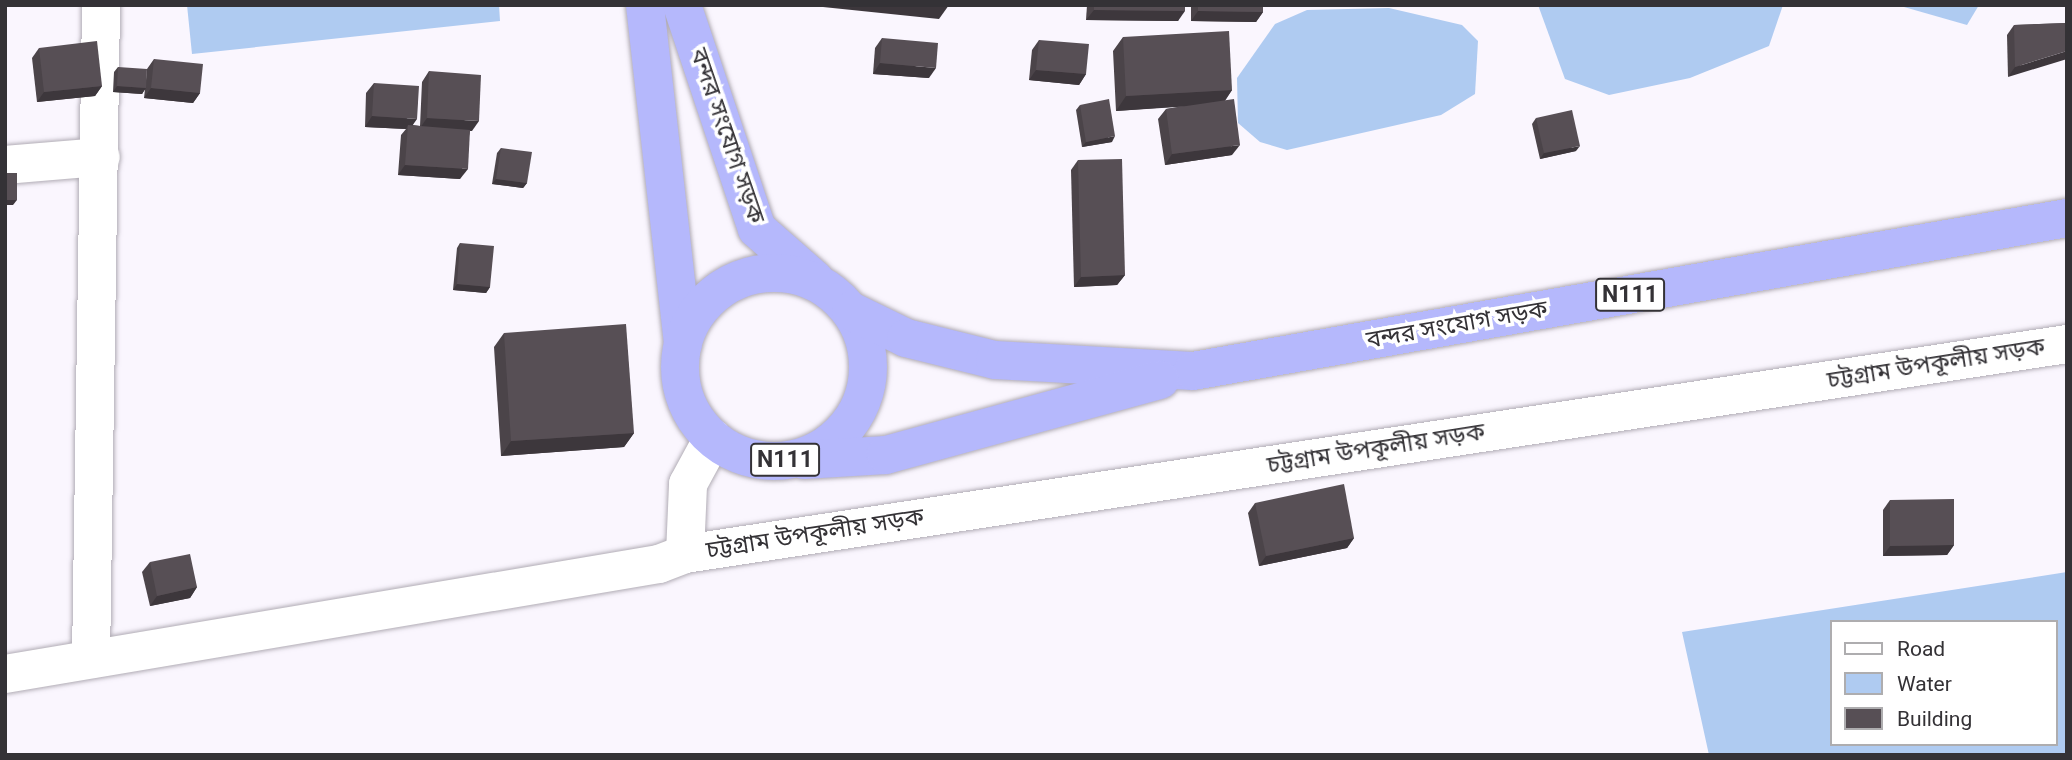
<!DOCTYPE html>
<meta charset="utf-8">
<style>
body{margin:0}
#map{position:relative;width:2072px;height:760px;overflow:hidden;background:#faf6fe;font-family:Roboto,"Noto Sans Bengali",sans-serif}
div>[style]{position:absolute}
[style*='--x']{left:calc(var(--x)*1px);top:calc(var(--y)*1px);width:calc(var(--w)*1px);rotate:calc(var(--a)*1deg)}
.water>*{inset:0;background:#afcbf1}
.roads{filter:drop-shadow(0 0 2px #b1acb5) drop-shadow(0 0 2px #b1acb5)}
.minor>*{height:38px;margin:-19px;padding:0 19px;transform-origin:19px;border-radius:19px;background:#fff}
.highway>*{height:38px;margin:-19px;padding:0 19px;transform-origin:19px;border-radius:19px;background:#b5b8fc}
.highway>.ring{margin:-19px;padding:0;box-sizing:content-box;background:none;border:38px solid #b5b8fc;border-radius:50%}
.wall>*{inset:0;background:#4b4449}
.shaded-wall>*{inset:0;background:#3d373c}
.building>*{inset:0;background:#574f55}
span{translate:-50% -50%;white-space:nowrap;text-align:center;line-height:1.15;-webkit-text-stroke:7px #fff;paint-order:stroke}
.shield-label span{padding:2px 5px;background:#fff;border:2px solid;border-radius:5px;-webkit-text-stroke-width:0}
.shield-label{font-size:23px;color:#343236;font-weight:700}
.street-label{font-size:24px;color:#343236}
.frame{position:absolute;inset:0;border:7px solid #343236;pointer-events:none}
.legend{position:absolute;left:1830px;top:620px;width:228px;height:126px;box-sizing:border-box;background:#fff;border:2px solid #aeadaf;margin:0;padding:9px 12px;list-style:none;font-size:21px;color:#343236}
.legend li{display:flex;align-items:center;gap:14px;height:35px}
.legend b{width:35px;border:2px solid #aeadaf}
</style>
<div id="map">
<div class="water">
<div style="clip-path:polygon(187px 5px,499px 5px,500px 21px,192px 54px)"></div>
<div style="clip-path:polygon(1538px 5px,1783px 5px,1769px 46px,1690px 78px,1609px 95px,1565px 79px)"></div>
<div style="clip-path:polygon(1897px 5px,1979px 5px,1967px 25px)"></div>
<div style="clip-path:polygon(1389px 8px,1462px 25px,1478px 41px,1475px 94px,1441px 115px,1287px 150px,1260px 142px,1238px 123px,1237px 78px,1275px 24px,1307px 10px)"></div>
<div style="clip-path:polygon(evenodd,2067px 572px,2067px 755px,1709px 755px,1682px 632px,2067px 572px,1832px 622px,2056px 622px,2056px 744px,1832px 744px,1832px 622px)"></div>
</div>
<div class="roads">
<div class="minor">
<div style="--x:5;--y:165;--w:96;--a:-4.8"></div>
<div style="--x:685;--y:554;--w:1398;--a:-8.64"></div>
<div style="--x:91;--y:659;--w:654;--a:-89.12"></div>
<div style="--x:5;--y:674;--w:663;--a:-9.55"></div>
<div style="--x:659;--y:564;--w:28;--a:-21"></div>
<div style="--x:685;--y:554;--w:70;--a:-87.5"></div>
<div style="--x:688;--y:484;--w:52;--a:-61.5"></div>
</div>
<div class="highway">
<div style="--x:645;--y:5;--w:341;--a:83.6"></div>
<div style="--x:682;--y:5;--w:236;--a:71.5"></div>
<div style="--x:757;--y:229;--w:77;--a:41.3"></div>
<div class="ring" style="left:680px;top:273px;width:150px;height:150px"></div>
<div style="--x:851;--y:311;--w:61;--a:26.1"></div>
<div style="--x:906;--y:338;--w:92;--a:13.9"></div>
<div style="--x:995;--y:360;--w:198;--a:3.2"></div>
<div style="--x:1193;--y:371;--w:887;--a:-9.93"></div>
<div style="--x:804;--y:460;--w:82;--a:-3.5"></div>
<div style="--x:886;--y:455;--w:284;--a:-15.3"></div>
</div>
</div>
<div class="wall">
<div style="clip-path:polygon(1087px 5px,1185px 5px,1178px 21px,1086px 20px)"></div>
<div style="clip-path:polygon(1191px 5px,1263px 5px,1263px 12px,1256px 22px,1191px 21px)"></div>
<div style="clip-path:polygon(2067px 23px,2008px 77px,2007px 35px,2014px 25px)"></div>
<div style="clip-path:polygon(1123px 37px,1232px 90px,1225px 101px,1232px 155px,1165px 165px,1158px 119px,1166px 109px,1184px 106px,1116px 111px,1113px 51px)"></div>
<div style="clip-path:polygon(882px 38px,929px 78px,873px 74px,875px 48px)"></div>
<div style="clip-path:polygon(1039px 40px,1086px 74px,1079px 85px,1029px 80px,1032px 50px)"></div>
<div style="clip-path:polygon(39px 48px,102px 86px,95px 96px,37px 102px,32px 58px)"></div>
<div style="clip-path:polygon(154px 59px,200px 93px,193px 103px,144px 98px,145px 89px,142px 94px,113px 92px,114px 72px,118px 67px,146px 80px,147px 69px)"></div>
<div style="clip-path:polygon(429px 71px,472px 131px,470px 131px,460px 179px,398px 175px,401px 135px,406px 129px,365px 127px,366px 93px,374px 83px,413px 125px,420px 126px,422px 82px)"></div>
<div style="clip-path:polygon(1080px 105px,1112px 142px,1082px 147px,1076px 110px)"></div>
<div style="clip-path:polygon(1536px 118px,1576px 151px,1540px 159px,1532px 124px)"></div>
<div style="clip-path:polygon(501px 148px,527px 183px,523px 188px,492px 184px,497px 153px)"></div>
<div style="clip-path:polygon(1078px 160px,1125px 275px,1117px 285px,1074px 287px,1071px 170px)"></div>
<div style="clip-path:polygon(460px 243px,490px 287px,486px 293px,453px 290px,457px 248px)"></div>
<div style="clip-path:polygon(504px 333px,634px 433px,624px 447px,501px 456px,494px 347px)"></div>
<div style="clip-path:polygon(1890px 500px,1954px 545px,1947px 555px,1883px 556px,1883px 510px)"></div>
<div style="clip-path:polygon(1255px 503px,1354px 538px,1347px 548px,1259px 566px,1248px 513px)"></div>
<div style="clip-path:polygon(150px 562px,197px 587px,190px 598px,150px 606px,142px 572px)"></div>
</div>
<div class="shaded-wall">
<div style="clip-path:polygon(824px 5px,949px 5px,939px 19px,823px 7px)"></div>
<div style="clip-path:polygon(1094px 10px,1185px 11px,1178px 21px,1086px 20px)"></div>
<div style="clip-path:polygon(1198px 11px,1263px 12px,1256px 22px,1191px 21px)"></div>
<div style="clip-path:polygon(2067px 51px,2067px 59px,2008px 77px,2015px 67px)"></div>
<div style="clip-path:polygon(880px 63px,936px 68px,929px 78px,873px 74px)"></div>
<div style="clip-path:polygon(1036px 70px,1086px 74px,1079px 85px,1029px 80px)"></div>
<div style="clip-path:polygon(102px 86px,95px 96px,37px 102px,44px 92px)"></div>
<div style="clip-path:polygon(117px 86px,146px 88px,142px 94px,113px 92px)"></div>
<div style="clip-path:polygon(151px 88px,200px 93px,193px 103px,144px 98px)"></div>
<div style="clip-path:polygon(1232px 90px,1222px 104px,1116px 111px,1126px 96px)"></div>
<div style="clip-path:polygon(372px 116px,417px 119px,410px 129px,408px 125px,406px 129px,365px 127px)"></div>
<div style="clip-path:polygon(427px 118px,479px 121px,472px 131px,420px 128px)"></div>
<div style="clip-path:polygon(1115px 136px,1112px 142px,1082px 147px,1086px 142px)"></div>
<div style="clip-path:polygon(1240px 145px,1232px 155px,1165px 165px,1172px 154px)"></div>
<div style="clip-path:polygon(1580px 146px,1576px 151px,1540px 159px,1544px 153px)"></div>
<div style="clip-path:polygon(405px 165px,468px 169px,460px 179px,398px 175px)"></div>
<div style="clip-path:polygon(496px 179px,527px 183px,523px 188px,492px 184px)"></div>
<div style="clip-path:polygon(5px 200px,17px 200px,13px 205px,5px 205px)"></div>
<div style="clip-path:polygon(1125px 275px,1117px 285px,1074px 287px,1081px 277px)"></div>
<div style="clip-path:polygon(457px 284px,490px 287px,486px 293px,453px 290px)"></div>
<div style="clip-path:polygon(634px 433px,624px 447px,501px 456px,511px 441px)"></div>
<div style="clip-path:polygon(1354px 538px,1347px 548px,1259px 566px,1266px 556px)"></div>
<div style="clip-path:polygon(1954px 545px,1947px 555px,1883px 556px,1890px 546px)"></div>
<div style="clip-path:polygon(197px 587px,190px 598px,150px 606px,157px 596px)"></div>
</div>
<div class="building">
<div style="clip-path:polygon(1094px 5px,1185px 5px,1185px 11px,1094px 10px)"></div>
<div style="clip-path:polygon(1198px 5px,1263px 5px,1263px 12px,1198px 11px)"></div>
<div style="clip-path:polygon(2067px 23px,2067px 51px,2015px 67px,2014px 25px)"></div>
<div style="clip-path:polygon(1229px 31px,1232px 90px,1126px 96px,1123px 37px)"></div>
<div style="clip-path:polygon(882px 38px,938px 43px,936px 68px,880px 63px)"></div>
<div style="clip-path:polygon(1039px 40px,1089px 44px,1086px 74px,1036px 70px)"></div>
<div style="clip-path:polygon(97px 41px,102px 86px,44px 92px,39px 48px)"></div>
<div style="clip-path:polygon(154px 59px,203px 64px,200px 93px,151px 88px)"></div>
<div style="clip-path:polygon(118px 67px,147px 69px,146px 88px,117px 86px)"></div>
<div style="clip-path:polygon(429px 71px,481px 75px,479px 121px,427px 118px)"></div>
<div style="clip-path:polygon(374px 83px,419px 86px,417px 119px,372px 116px)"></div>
<div style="clip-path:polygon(1109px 99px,1115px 136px,1086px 142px,1080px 105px)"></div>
<div style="clip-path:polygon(1234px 99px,1240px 145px,1172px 154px,1166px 109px)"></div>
<div style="clip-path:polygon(1572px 110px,1580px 146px,1544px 153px,1536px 118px)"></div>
<div style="clip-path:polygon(408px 125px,470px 130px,468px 169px,405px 165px)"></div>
<div style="clip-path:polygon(501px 148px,532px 152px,527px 183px,496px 179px)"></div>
<div style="clip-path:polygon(1122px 159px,1125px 275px,1081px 277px,1078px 160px)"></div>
<div style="clip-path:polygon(5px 173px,17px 173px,17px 200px,5px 200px)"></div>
<div style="clip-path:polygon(460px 243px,494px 246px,490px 287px,457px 284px)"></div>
<div style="clip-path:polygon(626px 324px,634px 433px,511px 441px,504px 333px)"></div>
<div style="clip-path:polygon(1344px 484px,1354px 538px,1266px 556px,1255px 503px)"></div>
<div style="clip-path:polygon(1954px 499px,1954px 545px,1890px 546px,1890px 500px)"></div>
<div style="clip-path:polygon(190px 554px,197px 587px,157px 596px,150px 562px)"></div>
</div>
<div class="shield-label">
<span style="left:1630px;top:295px">N111</span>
<span style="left:785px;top:460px">N111</span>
</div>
<div class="street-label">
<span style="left:727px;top:136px;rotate:71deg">বন্দর সংযোগ সড়ক</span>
<span style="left:1457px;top:325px;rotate:-10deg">বন্দর সংযোগ সড়ক</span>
<span style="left:1936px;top:364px;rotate:-9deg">চট্টগ্রাম উপকূলীয় সড়ক</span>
<span style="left:1376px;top:449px;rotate:-9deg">চট্টগ্রাম উপকূলীয় সড়ক</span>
<span style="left:815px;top:534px;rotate:-9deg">চট্টগ্রাম উপকূলীয় সড়ক</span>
</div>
<div class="frame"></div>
<ul class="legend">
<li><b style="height:9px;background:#fff"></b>Road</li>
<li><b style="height:19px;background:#afcbf1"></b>Water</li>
<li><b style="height:19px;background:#574f55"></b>Building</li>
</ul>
</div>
